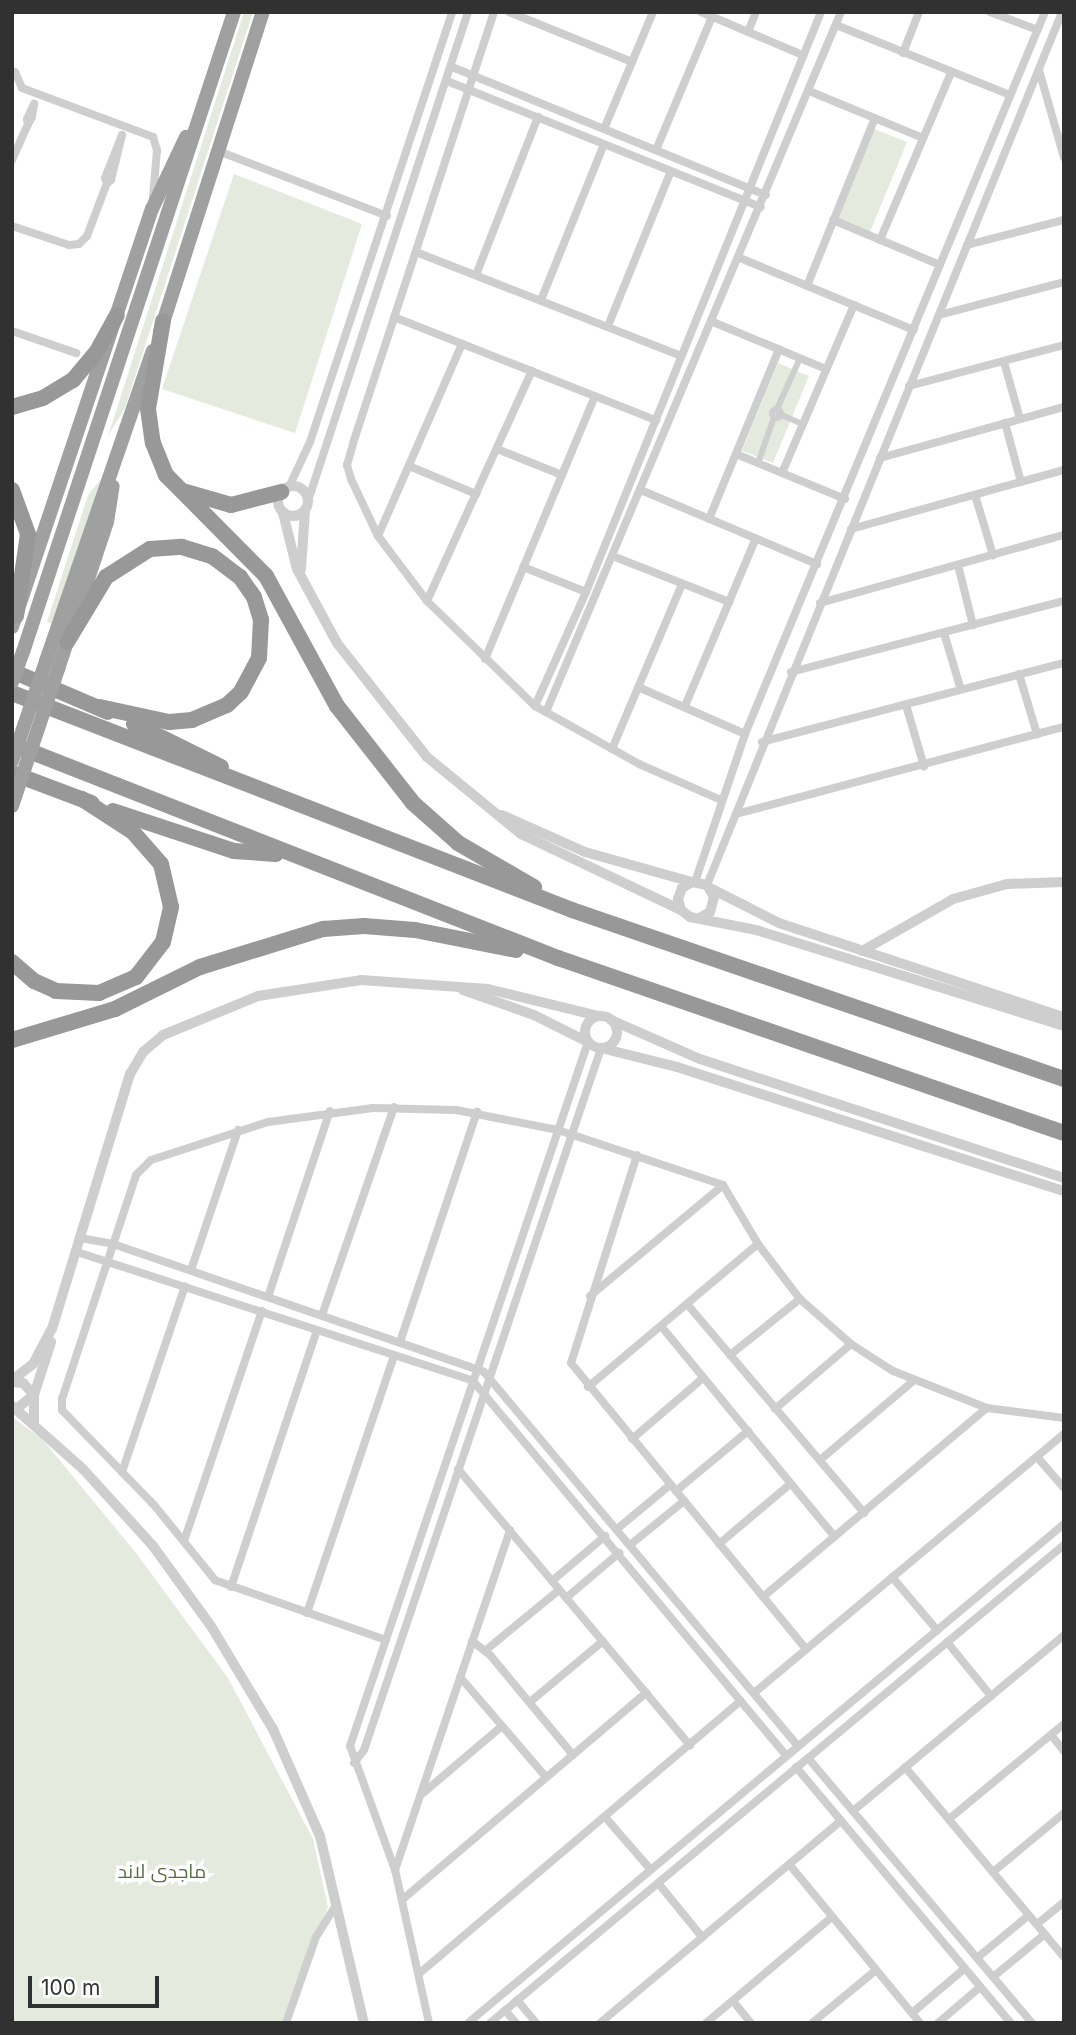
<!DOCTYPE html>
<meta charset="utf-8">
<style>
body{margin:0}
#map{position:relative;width:1076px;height:2035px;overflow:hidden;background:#fff;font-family:Inter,Cairo,sans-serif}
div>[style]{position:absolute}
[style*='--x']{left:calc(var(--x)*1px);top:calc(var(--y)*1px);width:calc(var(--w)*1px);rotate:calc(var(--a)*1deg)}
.green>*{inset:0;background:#e4eadd}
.pedestrian>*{height:6px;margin:-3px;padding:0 3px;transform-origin:3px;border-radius:3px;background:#cecece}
.pedestrian>.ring{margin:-3px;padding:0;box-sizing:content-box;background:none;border:6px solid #cecece;border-radius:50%}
.minor>*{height:8px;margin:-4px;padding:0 4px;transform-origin:4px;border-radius:4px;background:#cecece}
.tertiary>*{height:10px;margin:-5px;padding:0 5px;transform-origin:5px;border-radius:5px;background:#cecece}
.tertiary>.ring{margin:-5px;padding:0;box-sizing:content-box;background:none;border:10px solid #cecece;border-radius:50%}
.trunk>*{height:14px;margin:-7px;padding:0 7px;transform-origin:7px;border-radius:7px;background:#a0a0a0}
.motorway>*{height:16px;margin:-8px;padding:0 8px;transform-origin:8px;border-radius:8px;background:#989898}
.trunk-bridge>*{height:14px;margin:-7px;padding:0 7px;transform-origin:7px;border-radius:7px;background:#a0a0a0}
span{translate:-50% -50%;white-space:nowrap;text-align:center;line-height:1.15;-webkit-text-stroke:7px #fff;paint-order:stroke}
.park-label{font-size:19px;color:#566c3f}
.frame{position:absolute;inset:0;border:14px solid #313131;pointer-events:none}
.scale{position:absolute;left:28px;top:1976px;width:131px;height:32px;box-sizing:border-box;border:4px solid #313131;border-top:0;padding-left:9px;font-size:21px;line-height:24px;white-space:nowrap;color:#313131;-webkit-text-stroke:5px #fff;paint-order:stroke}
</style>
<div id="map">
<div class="green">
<div style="clip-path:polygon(244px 12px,253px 12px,125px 408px,108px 436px)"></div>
<div style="clip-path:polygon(874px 129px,907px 142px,870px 232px,837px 218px)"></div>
<div style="clip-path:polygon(234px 174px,362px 224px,295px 433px,162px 389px)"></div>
<div style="clip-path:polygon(778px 363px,809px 376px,773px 463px,742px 451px)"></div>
<div style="clip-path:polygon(101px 479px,53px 624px,47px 622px,88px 495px)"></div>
<div style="clip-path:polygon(12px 1417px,42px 1439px,136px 1553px,228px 1678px,313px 1839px,328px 1907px,285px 2023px,12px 2023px)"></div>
</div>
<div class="pedestrian">
<div class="ring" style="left:771.5px;top:408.5px;width:3px;height:3px"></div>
<div style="--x:777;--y:409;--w:56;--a:-65.7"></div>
<div style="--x:779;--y:414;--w:26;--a:23"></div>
<div style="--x:758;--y:463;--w:49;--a:-70.8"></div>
</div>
<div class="minor">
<div style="--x:494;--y:12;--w:454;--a:108.1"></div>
<div style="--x:353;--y:444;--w:22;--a:106"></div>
<div style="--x:347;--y:465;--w:15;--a:74"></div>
<div style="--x:351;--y:479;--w:63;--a:64.7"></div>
<div style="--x:378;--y:536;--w:81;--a:53"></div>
<div style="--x:427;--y:601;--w:151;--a:44.2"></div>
<div style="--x:535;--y:706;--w:119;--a:29.1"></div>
<div style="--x:639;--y:764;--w:90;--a:23.7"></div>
<div style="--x:509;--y:12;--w:133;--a:22.1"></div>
<div style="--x:701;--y:12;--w:111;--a:22.9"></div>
<div style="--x:990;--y:12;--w:51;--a:20.6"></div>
<div style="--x:836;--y:25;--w:188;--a:21.9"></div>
<div style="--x:748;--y:32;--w:22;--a:-68"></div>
<div style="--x:903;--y:53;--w:44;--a:-68.7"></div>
<div style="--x:452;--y:67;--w:339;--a:22.2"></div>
<div style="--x:1039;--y:70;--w:91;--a:74.1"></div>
<div style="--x:15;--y:72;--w:17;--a:66"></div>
<div style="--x:22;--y:88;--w:140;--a:20.5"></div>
<div style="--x:153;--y:137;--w:14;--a:73"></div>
<div style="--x:157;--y:150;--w:48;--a:94.8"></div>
<div style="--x:447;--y:81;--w:338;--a:21.9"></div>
<div style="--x:809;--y:91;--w:123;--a:22.4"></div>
<div style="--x:34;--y:104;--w:13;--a:99"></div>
<div style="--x:32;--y:117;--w:8;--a:120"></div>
<div style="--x:28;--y:124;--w:5;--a:-101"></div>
<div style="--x:27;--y:119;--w:17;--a:-65"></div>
<div style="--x:604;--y:129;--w:127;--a:-67.3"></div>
<div style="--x:122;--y:135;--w:46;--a:103.7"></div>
<div style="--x:111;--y:180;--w:5;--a:143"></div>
<div style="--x:107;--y:183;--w:5;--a:-112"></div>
<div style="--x:105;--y:178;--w:46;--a:-68.4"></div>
<div style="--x:656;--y:150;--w:144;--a:-67.2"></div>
<div style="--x:218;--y:151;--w:181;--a:21"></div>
<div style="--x:12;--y:160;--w:39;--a:-66"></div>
<div style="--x:833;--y:220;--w:116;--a:22.8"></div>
<div style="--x:12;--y:226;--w:60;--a:18.4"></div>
<div style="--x:69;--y:245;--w:10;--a:-6"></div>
<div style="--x:79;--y:244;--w:11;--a:-45"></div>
<div style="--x:87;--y:236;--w:57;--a:-69.3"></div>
<div style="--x:880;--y:240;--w:181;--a:-67"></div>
<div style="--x:967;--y:245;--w:100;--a:-14.5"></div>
<div style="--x:416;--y:252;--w:285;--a:21.4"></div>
<div style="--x:740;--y:258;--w:188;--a:22.5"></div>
<div style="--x:476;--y:275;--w:170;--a:-68.6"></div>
<div style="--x:807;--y:286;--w:181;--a:-68"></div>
<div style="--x:541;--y:300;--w:168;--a:-68"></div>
<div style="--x:939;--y:315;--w:129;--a:-14.8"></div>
<div style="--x:394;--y:317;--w:282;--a:21.5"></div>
<div style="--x:713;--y:322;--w:122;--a:22.6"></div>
<div style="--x:608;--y:326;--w:167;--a:-67.9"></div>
<div style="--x:12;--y:331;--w:68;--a:19"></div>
<div style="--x:1004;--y:362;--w:59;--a:74.3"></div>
<div style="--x:909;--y:386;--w:160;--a:-14.8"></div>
<div style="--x:1005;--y:423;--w:61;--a:74.8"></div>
<div style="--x:497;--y:449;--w:70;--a:21.8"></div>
<div style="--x:736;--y:454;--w:118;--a:22.4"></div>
<div style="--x:880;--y:458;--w:191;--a:-15.5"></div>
<div style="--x:409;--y:466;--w:73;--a:22.7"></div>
<div style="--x:782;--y:473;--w:183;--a:-66.8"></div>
<div style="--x:289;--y:487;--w:50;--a:-65"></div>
<div style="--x:310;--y:442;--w:453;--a:-71.7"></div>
<div style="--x:643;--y:491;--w:189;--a:22.8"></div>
<div style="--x:975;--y:495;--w:63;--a:73.3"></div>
<div style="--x:308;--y:501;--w:515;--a:-71.88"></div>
<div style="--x:709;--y:519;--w:184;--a:-67.6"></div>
<div style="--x:851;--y:529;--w:221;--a:-15.5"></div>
<div style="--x:378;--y:536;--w:210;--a:-66.4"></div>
<div style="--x:615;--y:557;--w:123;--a:21.5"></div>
<div style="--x:958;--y:565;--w:62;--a:76"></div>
<div style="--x:523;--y:567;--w:68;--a:21.6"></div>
<div style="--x:427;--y:601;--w:253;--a:-65.5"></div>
<div style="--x:820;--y:603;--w:253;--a:-15.6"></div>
<div style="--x:944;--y:633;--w:59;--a:73.4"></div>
<div style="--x:485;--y:659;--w:285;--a:-67.3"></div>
<div style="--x:791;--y:672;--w:282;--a:-14.6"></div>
<div style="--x:1019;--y:674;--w:63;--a:73.3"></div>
<div style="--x:638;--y:687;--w:117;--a:23.7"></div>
<div style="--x:906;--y:705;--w:64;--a:73.6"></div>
<div style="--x:535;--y:706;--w:125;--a:-65.9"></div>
<div style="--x:586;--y:592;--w:626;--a:-67.94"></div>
<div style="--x:685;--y:706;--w:182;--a:-67.1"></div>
<div style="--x:546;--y:712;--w:760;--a:-67.15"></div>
<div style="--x:762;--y:742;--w:312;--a:-14.7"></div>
<div style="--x:612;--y:749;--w:179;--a:-67"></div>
<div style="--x:736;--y:814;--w:339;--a:-14.9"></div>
<div style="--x:695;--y:882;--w:156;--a:-71.3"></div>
<div style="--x:745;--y:734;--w:782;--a:-67.44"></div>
<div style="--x:707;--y:885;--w:942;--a:-67.87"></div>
<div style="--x:637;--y:1155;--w:218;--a:107.6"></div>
<div style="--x:571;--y:1363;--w:370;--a:50.6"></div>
<div style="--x:80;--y:1238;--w:34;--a:10"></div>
<div style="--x:113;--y:1244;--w:392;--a:19"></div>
<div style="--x:484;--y:1372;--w:488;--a:50"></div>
<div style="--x:77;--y:1252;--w:416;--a:18"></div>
<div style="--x:473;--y:1381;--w:488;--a:50.1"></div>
<div style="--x:191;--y:1270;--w:148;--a:-71.4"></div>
<div style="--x:590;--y:1296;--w:173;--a:-39.8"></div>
<div style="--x:268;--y:1297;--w:196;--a:-71.6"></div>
<div style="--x:687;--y:1304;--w:274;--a:49.7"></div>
<div style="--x:322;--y:1315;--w:220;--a:-70.9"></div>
<div style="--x:661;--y:1326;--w:273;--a:50.5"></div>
<div style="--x:400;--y:1342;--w:243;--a:-71.5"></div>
<div style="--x:730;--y:1355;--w:90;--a:-38.7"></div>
<div style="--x:588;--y:1387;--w:222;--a:-40.1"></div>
<div style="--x:775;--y:1409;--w:100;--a:-40.5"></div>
<div style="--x:632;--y:1439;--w:94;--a:-40.7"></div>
<div style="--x:1037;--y:1457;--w:41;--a:48.9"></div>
<div style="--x:820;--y:1460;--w:121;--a:-40.3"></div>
<div style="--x:458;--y:1469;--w:361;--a:50"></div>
<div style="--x:122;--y:1472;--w:196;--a:-71.3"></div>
<div style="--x:676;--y:1491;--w:94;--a:-39.8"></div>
<div style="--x:617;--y:1529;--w:69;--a:-39.7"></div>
<div style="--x:184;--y:1541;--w:243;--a:-71.3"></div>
<div style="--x:719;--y:1544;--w:93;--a:-40.2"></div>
<div style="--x:630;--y:1545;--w:70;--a:-39.2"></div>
<div style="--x:892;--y:1577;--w:70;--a:49.7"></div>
<div style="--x:552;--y:1581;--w:70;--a:-40.3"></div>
<div style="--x:231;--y:1587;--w:271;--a:-71.5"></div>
<div style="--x:763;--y:1597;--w:293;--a:-40.2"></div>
<div style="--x:566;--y:1598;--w:70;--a:-40.3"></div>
<div style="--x:307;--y:1613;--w:271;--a:-71.3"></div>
<div style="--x:386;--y:1640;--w:181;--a:-160.7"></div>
<div style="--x:215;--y:1580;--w:97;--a:-129.1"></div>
<div style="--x:154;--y:1505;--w:132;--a:-134.1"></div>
<div style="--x:62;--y:1410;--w:11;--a:-90"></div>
<div style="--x:62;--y:1399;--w:236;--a:-71.7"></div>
<div style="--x:136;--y:1175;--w:21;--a:-45"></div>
<div style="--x:151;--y:1160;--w:123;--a:-18"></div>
<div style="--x:268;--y:1122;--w:106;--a:-7.6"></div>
<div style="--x:373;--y:1108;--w:83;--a:1.4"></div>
<div style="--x:456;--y:1110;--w:104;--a:11.1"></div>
<div style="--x:558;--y:1130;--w:174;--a:18.4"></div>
<div style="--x:723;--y:1185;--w:69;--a:59.3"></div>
<div style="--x:758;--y:1244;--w:69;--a:52.6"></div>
<div style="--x:800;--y:1299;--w:68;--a:41.4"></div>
<div style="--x:851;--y:1344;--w:50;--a:32.7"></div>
<div style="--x:893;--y:1371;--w:101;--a:21.5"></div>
<div style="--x:987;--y:1408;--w:78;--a:7.4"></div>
<div style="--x:472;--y:1641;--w:23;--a:38"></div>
<div style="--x:490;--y:1655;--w:130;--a:50.3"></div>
<div style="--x:947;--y:1642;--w:70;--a:50.8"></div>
<div style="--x:486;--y:1650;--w:94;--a:-39.4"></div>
<div style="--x:460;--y:1677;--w:132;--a:49.3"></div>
<div style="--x:754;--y:1693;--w:404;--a:-39.9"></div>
<div style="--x:530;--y:1702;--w:95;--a:-39.9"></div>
<div style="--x:1051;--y:1735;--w:21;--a:51"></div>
<div style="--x:808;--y:1758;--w:347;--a:49.8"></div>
<div style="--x:354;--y:1763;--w:16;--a:-52"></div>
<div style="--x:364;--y:1750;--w:741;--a:-71.34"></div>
<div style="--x:796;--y:1767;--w:334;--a:50"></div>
<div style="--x:905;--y:1767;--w:248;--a:50.1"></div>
<div style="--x:422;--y:1794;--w:105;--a:-40.4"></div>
<div style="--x:853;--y:1811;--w:275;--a:-39.8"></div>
<div style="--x:605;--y:1817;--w:70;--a:49"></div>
<div style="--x:949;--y:1819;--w:149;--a:-39.6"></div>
<div style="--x:789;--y:1864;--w:206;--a:50.5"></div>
<div style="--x:395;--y:1870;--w:359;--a:-71.3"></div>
<div style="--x:993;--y:1872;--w:92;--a:-39.7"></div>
<div style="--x:658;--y:1883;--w:70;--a:50.8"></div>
<div style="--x:403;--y:1899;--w:319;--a:-40.3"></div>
<div style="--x:1037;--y:1924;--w:35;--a:-39"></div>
<div style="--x:977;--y:1958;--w:67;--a:-39.6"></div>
<div style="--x:421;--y:1972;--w:419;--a:-40.3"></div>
<div style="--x:993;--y:1977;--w:67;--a:-39.6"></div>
<div style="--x:517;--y:2000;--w:30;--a:50"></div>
<div style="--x:733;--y:2001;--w:28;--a:51"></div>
<div style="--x:505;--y:2010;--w:17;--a:50"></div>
<div style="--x:912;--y:2013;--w:68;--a:-40.2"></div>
<div style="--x:286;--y:2023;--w:91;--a:-70.8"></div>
<div style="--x:316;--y:1937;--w:38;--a:-58"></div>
<div style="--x:429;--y:2023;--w:157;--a:-102.5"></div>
<div style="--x:395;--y:1870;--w:132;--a:-109.9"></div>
<div style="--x:350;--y:1746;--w:743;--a:-71.32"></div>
<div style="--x:468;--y:2023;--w:777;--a:-39.94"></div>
<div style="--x:490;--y:2023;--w:747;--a:-39.79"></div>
<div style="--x:600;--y:2023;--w:314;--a:-40"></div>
<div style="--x:706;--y:2023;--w:165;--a:-40.1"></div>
<div style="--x:812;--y:2023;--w:83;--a:-39.6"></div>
<div style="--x:938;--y:2023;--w:55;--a:-40.6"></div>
</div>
<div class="tertiary">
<div class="ring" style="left:278px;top:486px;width:20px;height:20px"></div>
<div style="--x:283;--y:513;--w:58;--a:76"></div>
<div style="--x:297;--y:569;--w:84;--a:61.6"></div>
<div style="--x:337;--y:643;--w:145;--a:51.7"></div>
<div style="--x:427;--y:757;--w:122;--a:39.3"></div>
<div style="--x:521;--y:834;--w:177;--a:25.4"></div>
<div style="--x:301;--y:569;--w:59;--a:-86.1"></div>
<div style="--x:502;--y:815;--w:91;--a:24"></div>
<div style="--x:585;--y:852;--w:111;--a:15.7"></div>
<div style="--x:710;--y:888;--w:77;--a:26.9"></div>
<div style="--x:779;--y:923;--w:300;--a:18.3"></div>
<div style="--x:701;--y:917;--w:10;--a:-29"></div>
<div style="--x:710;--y:912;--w:16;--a:-75"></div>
<div style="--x:714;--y:897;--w:14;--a:-120"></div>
<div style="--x:707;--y:885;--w:15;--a:-169"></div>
<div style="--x:692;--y:882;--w:12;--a:149"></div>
<div style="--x:682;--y:888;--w:12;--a:110"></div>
<div style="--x:678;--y:899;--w:11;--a:75"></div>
<div style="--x:681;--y:910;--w:11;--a:38"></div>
<div style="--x:690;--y:917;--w:67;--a:11.1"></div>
<div style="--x:756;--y:930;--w:323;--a:17.3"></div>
<div style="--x:862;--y:951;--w:105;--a:-29.7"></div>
<div style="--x:953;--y:899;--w:56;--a:-15.5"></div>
<div style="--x:1007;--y:884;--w:57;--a:-2"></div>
<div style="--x:463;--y:990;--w:75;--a:19.4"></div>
<div style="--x:534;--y:1015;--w:60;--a:26.6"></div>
<div class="ring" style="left:585px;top:1016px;width:22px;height:22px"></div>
<div style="--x:611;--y:1020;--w:97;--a:23.7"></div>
<div style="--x:700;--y:1059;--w:383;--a:18.1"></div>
<div style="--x:601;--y:1048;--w:78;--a:14"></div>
<div style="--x:677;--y:1067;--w:406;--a:17.8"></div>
<div style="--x:12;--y:1380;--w:26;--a:-37"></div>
<div style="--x:33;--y:1364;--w:40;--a:-62"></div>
<div style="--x:52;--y:1329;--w:267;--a:-73"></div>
<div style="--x:130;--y:1074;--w:26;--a:-59"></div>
<div style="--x:143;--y:1052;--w:26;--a:-40"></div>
<div style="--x:163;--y:1035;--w:103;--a:-22.3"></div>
<div style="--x:258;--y:996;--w:104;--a:-8.8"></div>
<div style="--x:361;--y:980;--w:127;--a:4.1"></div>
<div style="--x:488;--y:989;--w:114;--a:13.7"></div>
<div style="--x:12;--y:1382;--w:11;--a:5"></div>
<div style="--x:23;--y:1383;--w:16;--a:47"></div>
<div style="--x:34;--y:1395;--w:23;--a:142"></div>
<div style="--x:12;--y:1406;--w:95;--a:41.6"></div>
<div style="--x:83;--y:1469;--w:104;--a:47.7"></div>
<div style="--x:153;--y:1546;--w:99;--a:54.1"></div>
<div style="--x:211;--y:1626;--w:120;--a:59"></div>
<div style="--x:273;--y:1729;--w:117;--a:66.3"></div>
<div style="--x:320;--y:1836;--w:192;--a:76.8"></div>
<div style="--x:34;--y:1423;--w:28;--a:-90"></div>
<div style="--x:34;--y:1395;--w:56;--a:-72.2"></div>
</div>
<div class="trunk">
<div style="--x:160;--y:332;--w:336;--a:-72.2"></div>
<div style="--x:12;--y:627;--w:441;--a:-71.5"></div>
<div style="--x:152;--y:209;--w:80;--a:-64.7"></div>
<div style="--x:23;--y:652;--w:674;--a:-71.75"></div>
<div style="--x:46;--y:661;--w:328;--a:-71"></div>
<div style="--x:58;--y:669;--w:155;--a:-71.6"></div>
<div style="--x:107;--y:522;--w:36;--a:-81"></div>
</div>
<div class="motorway">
<div style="--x:163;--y:321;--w:89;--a:99.7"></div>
<div style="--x:148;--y:409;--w:34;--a:82"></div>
<div style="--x:153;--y:443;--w:35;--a:68"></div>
<div style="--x:166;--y:475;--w:142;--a:45.3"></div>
<div style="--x:266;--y:576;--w:148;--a:61.4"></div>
<div style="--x:337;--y:706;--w:123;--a:51.9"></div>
<div style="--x:413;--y:803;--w:60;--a:41.6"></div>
<div style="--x:458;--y:843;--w:88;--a:30.1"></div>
<div style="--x:12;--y:407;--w:32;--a:-16"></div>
<div style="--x:43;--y:398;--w:35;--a:-31"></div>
<div style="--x:73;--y:380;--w:35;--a:-50"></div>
<div style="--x:96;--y:353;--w:43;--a:-61.1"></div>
<div style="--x:12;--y:490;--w:47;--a:70"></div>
<div style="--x:28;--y:534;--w:83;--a:98.3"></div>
<div style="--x:186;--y:492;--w:47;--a:16.1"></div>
<div style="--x:231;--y:505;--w:52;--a:-14.6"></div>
<div style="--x:67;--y:642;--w:76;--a:-59"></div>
<div style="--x:106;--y:577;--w:52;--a:-32.5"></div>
<div style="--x:150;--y:549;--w:32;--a:-4"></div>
<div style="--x:182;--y:547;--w:31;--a:17"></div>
<div style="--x:212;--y:556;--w:35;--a:37"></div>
<div style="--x:240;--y:577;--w:24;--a:55"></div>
<div style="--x:254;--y:597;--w:24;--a:73"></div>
<div style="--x:261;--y:620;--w:38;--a:93"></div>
<div style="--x:259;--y:658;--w:38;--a:118"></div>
<div style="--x:241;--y:692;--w:19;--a:137"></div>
<div style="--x:227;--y:705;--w:38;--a:157"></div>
<div style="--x:192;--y:720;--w:23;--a:175"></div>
<div style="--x:169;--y:722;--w:72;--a:-167.9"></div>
<div style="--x:12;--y:671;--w:104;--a:23.1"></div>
<div style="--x:12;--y:693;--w:601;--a:21.18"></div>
<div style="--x:572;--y:910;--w:520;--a:18.96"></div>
<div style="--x:134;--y:724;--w:97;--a:26.3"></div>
<div style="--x:19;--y:747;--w:579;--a:21.38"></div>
<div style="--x:558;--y:958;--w:535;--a:19.08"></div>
<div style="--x:12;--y:773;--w:85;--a:20.6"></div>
<div style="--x:113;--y:811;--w:127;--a:18.3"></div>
<div style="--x:234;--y:851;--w:42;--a:4.1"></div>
<div style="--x:12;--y:962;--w:29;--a:41"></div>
<div style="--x:34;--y:981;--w:24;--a:24"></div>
<div style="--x:56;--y:991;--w:43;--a:2.7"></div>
<div style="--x:99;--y:993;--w:40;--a:-23.4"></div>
<div style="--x:136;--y:977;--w:44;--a:-52.4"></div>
<div style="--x:163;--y:942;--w:36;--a:-77"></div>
<div style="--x:171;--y:907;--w:44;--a:-103.1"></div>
<div style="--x:161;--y:864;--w:43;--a:-131.2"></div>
<div style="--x:133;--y:832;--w:61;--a:-147.1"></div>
<div style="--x:12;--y:1040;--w:108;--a:-16.8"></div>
<div style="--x:115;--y:1009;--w:95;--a:-26.3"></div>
<div style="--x:200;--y:967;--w:129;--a:-17.2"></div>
<div style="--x:323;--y:929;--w:41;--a:-4.2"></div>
<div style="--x:364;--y:926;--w:51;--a:4.5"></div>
<div style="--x:415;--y:930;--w:103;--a:11.2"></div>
</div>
<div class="trunk-bridge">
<div style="--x:12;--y:682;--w:32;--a:-70"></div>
<div style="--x:12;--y:761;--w:106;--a:-71.2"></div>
<div style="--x:12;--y:806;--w:145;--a:-71.4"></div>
</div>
<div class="park-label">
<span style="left:162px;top:1872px">ماجدی لاند</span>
</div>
<div class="frame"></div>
<div class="scale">100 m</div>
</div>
